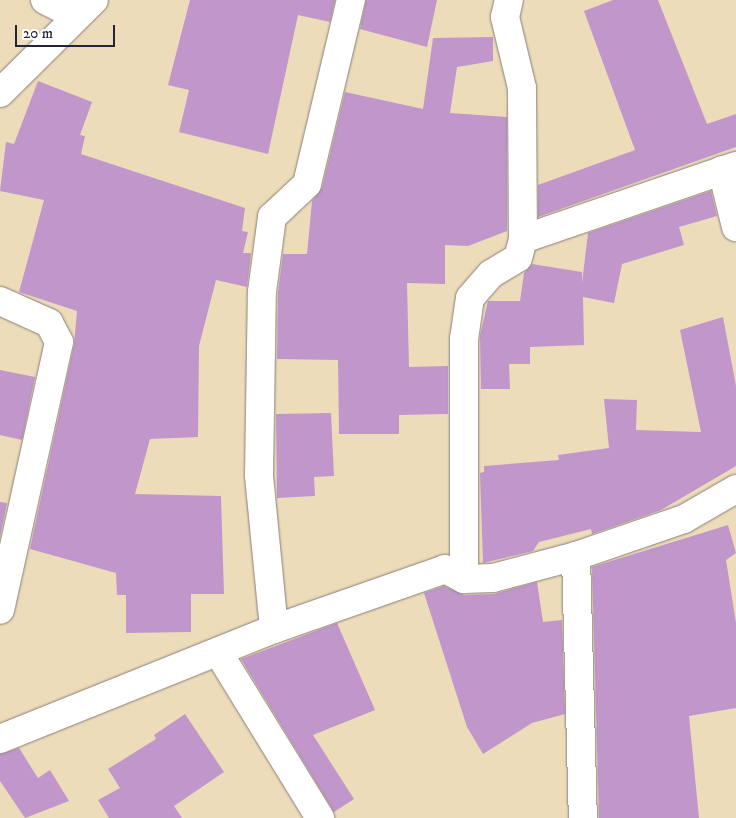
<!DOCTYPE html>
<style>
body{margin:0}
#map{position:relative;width:736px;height:818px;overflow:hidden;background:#eddcba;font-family:"IM FELL DW Pica",serif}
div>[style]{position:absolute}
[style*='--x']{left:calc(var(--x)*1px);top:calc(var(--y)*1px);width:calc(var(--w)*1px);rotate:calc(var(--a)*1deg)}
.building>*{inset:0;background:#c196ca}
.roads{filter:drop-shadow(0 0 1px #887f7a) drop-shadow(0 0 1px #887f7a)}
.minor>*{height:28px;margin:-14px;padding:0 14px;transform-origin:14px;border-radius:14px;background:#fff}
span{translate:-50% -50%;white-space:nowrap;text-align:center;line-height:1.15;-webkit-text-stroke:4px #fff;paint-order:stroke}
.scale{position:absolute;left:15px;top:25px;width:100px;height:22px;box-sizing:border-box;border:2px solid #22223b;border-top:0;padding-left:6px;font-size:15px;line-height:18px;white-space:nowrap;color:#22223b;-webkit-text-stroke:4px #fff;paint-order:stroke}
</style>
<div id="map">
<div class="building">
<div style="clip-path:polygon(190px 0,335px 0,330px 22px,298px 15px,268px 154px,179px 132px,189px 90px,168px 85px)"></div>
<div style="clip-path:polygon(366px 0,437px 0,427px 47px,360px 29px)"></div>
<div style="clip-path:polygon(613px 0,658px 0,707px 124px,736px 114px,736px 147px,538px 217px,538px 185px,635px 150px,584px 11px)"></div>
<div style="clip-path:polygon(493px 37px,493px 61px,457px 67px,450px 113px,507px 117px,507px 231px,468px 246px,445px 245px,445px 284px,407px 283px,409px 367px,448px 366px,448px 414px,399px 415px,399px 434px,339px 434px,338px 360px,277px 359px,278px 293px,283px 254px,307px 254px,312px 201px,322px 188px,345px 92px,423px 109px,433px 38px)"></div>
<div style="clip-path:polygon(38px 81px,92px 102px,80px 135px,85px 136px,81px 154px,245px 208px,242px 231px,248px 232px,243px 253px,251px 253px,247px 287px,216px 280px,199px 346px,198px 437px,150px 439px,135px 494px,221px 496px,224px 594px,191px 594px,191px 632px,126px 633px,126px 595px,117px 595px,116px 573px,30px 549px,74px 345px,77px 311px,19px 292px,44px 200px,0 191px,6px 142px,14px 144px)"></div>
<div style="clip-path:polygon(711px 191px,717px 216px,679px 227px,684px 245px,622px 264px,614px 303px,583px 297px,584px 345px,530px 347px,530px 364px,509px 364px,510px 389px,481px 389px,480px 336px,488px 301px,520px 301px,524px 273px,532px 264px,582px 272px,582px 283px,588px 233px)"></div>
<div style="clip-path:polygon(723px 317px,736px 386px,736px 466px,661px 510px,592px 534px,591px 529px,539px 542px,533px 551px,483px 563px,480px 473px,484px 472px,484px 466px,559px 460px,558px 455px,609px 448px,604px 399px,637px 400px,636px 430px,701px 432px,680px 330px)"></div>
<div style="clip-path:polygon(0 370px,35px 377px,22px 440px,0 435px)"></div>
<div style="clip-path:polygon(331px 413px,334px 476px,314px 477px,315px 496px,277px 498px,276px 414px)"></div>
<div style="clip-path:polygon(0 502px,7px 503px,0 537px)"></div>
<div style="clip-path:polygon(728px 525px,736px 553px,726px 560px,736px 623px,736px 708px,689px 716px,699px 818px,599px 818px,592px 567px)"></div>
<div style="clip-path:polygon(537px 582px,543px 622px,562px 620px,565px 714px,532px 723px,483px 754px,467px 727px,424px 593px,444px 586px,464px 595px,494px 594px)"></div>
<div style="clip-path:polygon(337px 623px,375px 710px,313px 735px,354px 799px,334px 812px,241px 659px)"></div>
<div style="clip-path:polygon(185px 714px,224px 772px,174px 806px,182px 818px,109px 818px,98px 800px,120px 788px,108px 769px,156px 739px,154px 735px)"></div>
<div style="clip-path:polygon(19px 748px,38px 778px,50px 770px,69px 801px,25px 818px,0 781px,0 754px)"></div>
</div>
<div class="roads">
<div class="minor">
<div style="--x:45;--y:0;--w:35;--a:27"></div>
<div style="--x:76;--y:16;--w:16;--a:-90"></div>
<div style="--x:0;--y:93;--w:132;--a:-44.7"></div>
<div style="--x:722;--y:170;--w:59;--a:76.2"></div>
<div style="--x:523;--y:239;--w:225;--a:-18.9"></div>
<div style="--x:0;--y:301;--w:54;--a:24.2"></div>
<div style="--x:49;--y:323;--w:21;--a:62"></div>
<div style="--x:59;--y:342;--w:274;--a:102.4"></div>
<div style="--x:576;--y:556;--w:262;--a:88.5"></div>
<div style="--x:464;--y:579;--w:240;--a:-90"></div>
<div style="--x:464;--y:339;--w:41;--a:-81.7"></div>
<div style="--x:470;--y:298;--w:32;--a:-49"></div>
<div style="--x:491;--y:274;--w:31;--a:-31"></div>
<div style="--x:518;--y:258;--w:20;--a:-75"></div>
<div style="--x:523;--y:239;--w:151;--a:-90.4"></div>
<div style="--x:522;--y:88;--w:73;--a:-103.5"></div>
<div style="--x:505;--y:17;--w:17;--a:-77"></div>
<div style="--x:274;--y:629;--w:155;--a:-95.6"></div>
<div style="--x:259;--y:475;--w:183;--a:-89.1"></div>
<div style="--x:262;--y:292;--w:76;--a:-82.4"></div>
<div style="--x:272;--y:217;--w:48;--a:-43.3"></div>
<div style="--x:307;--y:184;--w:189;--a:-76.6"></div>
<div style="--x:218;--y:652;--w:195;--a:58.4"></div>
<div style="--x:0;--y:739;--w:295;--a:-21.9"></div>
<div style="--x:274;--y:629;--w:181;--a:-19.3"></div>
<div style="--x:445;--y:569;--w:21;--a:28"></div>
<div style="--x:464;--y:579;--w:29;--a:-2"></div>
<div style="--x:493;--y:578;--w:86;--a:-14.8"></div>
<div style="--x:576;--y:556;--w:114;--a:-18.9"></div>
<div style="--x:684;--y:519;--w:60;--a:-30"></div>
</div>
</div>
<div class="scale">20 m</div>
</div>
